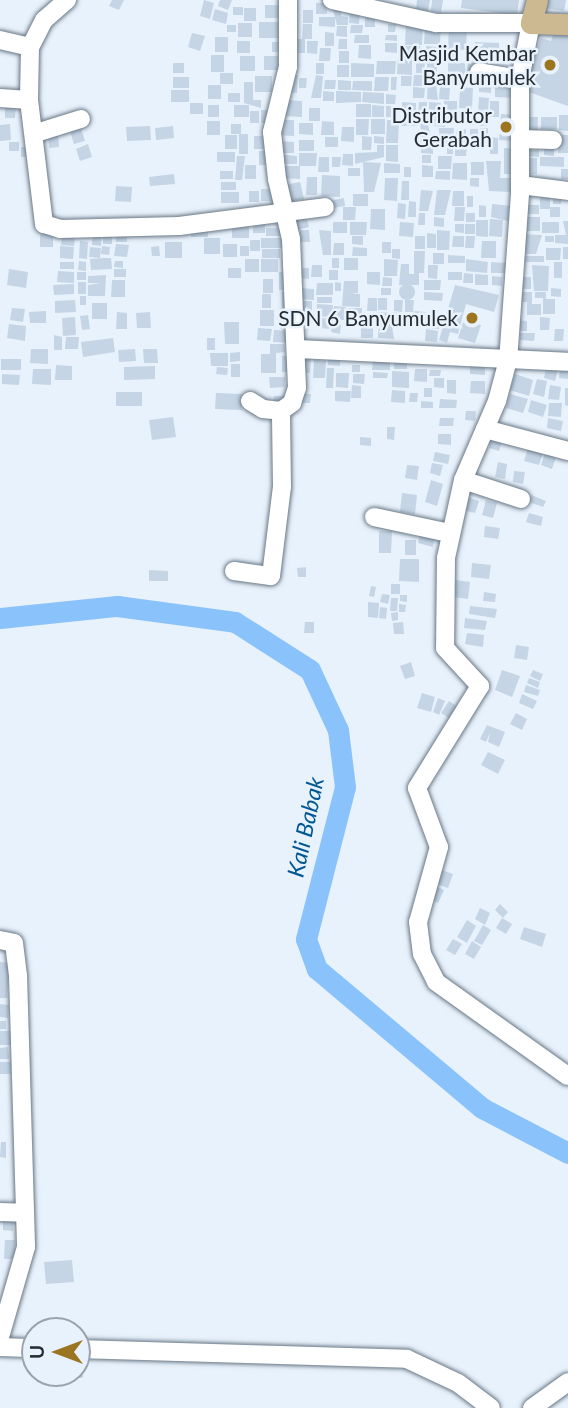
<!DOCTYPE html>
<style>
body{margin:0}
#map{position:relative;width:568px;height:1408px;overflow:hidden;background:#e8f2fc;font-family:Lato,sans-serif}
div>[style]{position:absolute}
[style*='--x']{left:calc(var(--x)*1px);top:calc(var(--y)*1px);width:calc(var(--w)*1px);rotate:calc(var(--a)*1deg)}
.river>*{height:21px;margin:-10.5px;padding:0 10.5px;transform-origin:10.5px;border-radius:10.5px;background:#8ac3fb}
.building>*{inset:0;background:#c5d5e5}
.round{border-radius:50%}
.roads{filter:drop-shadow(0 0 2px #687785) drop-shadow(0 0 2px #687785)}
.minor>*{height:18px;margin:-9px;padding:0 9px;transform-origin:9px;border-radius:9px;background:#fff}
.major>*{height:21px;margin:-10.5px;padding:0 10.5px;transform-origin:10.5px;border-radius:10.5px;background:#cdb991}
.dots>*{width:19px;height:19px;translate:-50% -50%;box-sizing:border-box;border:4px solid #e8f2fc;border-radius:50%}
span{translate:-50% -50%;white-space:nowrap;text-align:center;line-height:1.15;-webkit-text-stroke:5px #e8f2fc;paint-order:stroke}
.poi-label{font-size:21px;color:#262c32}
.right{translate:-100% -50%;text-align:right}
.water-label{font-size:23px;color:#005794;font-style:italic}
.north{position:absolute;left:21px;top:1317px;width:70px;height:70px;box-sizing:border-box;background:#e8f2fc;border:2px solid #9aa3ab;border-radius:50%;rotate:270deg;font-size:19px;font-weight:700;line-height:28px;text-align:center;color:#262c32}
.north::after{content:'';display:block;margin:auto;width:24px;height:32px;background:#9c7521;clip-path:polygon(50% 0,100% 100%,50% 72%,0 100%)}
</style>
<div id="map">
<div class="river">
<div style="--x:0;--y:618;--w:118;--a:-5.9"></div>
<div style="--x:117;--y:606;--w:119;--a:7.7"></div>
<div style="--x:235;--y:622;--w:89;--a:32.6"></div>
<div style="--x:310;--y:670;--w:66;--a:65"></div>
<div style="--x:338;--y:730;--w:57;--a:83"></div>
<div style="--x:345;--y:787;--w:157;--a:104.4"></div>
<div style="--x:306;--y:939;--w:32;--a:70"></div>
<div style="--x:317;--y:969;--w:216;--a:40.1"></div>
<div style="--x:482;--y:1108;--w:97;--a:27.6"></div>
</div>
<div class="building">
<div style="clip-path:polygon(112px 0,124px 0,119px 10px,109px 6px)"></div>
<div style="clip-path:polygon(204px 0,214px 3px,210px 19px,200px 16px)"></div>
<div style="clip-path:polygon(220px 0,232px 0,228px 10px,218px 6px)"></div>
<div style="clip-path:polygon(417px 0,430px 0,428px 11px,416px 9px)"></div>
<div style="clip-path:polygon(432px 0,443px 0,441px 13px,431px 11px)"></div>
<div style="clip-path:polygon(462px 0,519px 0,517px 15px,461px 8px)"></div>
<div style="clip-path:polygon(544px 0,566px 0,564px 11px,543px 8px)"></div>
<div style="clip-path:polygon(331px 2px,341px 3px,341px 16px,348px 17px,348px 25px,337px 25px)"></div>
<div style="clip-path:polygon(316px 3px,327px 3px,327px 14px,316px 14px)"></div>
<div style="clip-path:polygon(265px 5px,282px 5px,282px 18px,265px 18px)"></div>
<div style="clip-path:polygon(233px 7px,243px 7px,243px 15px,233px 15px)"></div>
<div style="clip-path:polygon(244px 8px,256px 8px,256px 21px,244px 21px)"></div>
<div style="clip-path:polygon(215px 9px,228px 13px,226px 24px,212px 20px)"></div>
<div style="clip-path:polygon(350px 9px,360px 9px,359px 24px,349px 23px)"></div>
<div style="clip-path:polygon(303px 10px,313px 10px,313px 23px,303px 23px)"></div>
<div style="clip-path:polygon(365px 15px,375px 15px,375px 27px,365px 27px)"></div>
<div style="clip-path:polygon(319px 17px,335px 17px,335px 27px,319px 26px)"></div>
<div style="clip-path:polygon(259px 22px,281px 22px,281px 38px,259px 38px)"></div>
<div style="clip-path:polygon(238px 23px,252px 23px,252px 37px,238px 37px)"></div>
<div style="clip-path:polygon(406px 23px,423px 23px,422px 45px,405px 45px)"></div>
<div style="clip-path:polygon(303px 24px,312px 24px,312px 39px,305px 39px,305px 53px,293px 53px,294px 39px,302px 39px)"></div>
<div style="clip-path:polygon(388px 24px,396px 24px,395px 32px,388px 32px)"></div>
<div style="clip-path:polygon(227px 25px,236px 25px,236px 32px,227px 32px)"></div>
<div style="clip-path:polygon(351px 25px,363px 25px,362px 33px,350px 33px)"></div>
<div style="clip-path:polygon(449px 25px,467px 26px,466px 50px,448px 49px)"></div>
<div style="clip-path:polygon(337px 26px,347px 26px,347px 37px,336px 36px)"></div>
<div style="clip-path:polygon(425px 26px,441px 26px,440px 44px,424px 44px)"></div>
<div style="clip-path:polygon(555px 29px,568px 34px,568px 106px,523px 90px,541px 38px,551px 41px)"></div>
<div style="clip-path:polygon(325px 32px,334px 33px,334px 46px,325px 46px)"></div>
<div style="clip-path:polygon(192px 33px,205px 36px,200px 51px,188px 47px)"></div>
<div style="clip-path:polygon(355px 35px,369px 35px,369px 43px,354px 43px)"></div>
<div style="clip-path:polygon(386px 35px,397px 35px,397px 41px,385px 40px)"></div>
<div style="clip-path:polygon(215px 37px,228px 37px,228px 52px,215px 52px)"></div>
<div style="clip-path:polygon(339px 39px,347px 39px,347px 49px,338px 49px)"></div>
<div style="clip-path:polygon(237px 41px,250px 41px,250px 53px,237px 53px)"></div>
<div style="clip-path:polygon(307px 41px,318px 41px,317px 54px,307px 53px)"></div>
<div style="clip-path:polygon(272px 42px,285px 42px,285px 52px,272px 52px)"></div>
<div style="clip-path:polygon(475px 42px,499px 43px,499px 60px,475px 59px)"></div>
<div style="clip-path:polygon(385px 43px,397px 43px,397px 53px,385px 52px)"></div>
<div style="clip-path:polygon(359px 45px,371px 45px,371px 59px,358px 58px)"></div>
<div style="clip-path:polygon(406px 46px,420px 46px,420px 56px,406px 56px)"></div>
<div style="clip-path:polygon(426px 46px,436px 47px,436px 59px,426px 58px)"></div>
<div style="clip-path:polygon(320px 48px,331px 48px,330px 61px,319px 61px)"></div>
<div style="clip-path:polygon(339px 51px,349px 51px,349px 63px,339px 63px)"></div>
<div style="clip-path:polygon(452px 51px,460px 52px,460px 62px,452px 62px)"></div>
<div style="clip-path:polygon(211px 55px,224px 55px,224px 72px,211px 72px)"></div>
<div style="clip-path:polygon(240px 56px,255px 56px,255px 71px,240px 71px)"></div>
<div style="clip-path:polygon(264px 56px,278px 56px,278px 70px,264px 70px)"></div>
<div style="clip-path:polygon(398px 57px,412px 57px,412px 75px,397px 74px)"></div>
<div style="clip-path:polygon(427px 60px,437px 60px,437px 74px,427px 73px)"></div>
<div style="clip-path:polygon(377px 61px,396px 61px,395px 74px,376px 74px)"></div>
<div style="clip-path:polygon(416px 62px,425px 62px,424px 73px,416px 73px)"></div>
<div style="clip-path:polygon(173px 63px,184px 63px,184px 73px,173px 73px)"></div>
<div style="clip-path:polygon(316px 63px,324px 63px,324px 74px,316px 74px)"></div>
<div style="clip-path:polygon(351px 63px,374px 64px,374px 77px,351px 77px)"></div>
<div style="clip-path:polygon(448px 63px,465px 63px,465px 85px,448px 85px)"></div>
<div style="clip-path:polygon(468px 63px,477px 63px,477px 73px,467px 73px)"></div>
<div style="clip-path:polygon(337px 65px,349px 65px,349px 77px,337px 77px)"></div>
<div style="clip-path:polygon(220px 73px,233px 73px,233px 84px,220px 84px)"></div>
<div style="clip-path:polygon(288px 75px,298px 75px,297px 93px,288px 92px)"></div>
<div style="clip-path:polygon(316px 75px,323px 76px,321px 98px,311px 98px)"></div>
<div style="clip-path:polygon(414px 75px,426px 75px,426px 86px,413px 86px)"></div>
<div style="clip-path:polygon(255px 76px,272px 76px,272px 92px,255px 92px)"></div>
<div style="clip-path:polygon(401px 76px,412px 76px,411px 86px,401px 86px)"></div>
<div style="clip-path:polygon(428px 76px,435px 76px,438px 100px,427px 99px)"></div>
<div style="clip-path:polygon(173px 77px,189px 77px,189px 88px,173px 88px)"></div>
<div style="clip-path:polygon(375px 77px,389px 77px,388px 91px,374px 91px)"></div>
<div style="clip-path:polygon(391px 77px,397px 77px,396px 90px,391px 90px)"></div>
<div style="clip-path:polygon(299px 78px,307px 78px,306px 88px,299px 88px)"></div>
<div style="clip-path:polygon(479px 79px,491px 79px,491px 93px,479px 92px)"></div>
<div style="clip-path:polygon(325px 80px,336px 80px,335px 89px,324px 89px)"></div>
<div style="clip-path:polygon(338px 80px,351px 81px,351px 90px,338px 90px)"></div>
<div style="clip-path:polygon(353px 81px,372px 81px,372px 91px,352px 90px)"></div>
<div style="clip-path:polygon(244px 82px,253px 82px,253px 100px,261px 100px,261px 108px,244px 103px)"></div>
<div style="clip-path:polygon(495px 82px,514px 83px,514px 98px,495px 97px)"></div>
<div style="clip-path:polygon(208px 85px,221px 85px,221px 99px,208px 99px)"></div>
<div style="clip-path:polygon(413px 87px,425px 88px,424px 98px,413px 98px)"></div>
<div style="clip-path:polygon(440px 87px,450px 88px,449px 100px,439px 99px)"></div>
<div style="clip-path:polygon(460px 87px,473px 88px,472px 109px,459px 108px)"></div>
<div style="clip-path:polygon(171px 90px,189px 90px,189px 102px,171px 102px)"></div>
<div style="clip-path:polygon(323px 91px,334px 92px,334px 101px,323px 101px)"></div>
<div style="clip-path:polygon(336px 91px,361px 92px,361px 102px,336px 103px)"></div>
<div style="clip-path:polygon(363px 92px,384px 93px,384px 104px,362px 102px)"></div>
<div style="clip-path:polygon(228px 93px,240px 93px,240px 102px,228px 102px)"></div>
<div style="clip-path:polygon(386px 94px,396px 95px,395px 104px,386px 104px)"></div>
<div style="clip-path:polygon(479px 97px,489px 98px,488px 112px,478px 112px)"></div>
<div style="clip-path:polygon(285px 100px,302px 101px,302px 117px,284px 116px)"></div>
<div style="clip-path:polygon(444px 101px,457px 101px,457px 111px,444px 111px)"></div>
<div style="clip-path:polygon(490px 101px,499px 101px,499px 117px,490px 117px)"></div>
<div style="clip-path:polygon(402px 102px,416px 103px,416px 113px,402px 112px)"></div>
<div style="clip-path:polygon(419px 102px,427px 102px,427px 114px,418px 114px)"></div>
<div style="clip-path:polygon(429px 102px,441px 103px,441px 114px,429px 113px)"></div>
<div style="clip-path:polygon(190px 103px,203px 103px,203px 114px,190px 114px)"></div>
<div style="clip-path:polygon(356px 104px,371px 104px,371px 117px,356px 117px)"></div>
<div style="clip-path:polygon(208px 105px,219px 105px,219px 117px,208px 117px)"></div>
<div style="clip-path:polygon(234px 105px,249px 105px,249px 117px,234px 117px)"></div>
<div style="clip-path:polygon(372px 105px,384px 106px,384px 117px,372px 117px)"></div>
<div style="clip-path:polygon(386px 106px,395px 106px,395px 117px,386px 117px)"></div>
<div style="clip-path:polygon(5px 107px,16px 107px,15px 118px,5px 118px)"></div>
<div style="clip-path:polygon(309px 108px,320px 108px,320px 121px,309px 121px)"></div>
<div style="clip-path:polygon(261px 110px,271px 110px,271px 123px,261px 123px)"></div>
<div style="clip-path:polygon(250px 111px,259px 111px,259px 123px,250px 123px)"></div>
<div style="clip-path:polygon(458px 111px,468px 112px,467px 124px,457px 123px)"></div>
<div style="clip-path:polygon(471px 114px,478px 114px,477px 125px,471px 124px)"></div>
<div style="clip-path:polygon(501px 114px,514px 115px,512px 141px,499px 140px)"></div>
<div style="clip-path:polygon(411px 115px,417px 115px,417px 126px,411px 126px)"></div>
<div style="clip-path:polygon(434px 115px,445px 116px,445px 127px,434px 126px)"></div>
<div style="clip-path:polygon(480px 115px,487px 115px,487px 126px,480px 126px)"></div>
<div style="clip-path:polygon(559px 115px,568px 115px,568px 131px,559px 130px)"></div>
<div style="clip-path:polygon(402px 116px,409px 116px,409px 126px,402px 126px)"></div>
<div style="clip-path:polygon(419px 117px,426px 117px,431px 137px,422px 137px)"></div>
<div style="clip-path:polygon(528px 117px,538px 117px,537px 135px,528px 135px)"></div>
<div style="clip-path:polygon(541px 117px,557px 117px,557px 129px,541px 129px)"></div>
<div style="clip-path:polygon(356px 119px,369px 119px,368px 135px,356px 135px)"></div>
<div style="clip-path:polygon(371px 119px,385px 119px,385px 134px,371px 134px)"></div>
<div style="clip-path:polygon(274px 120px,294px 120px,294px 136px,274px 135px)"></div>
<div style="clip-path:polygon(387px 120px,399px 120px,398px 143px,386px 143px)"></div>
<div style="clip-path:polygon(207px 121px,220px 121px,220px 135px,207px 135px)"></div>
<div style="clip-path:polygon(322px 121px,334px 122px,334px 135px,321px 135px)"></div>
<div style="clip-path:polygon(79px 122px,85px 141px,74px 144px,68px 125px)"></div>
<div style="clip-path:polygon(299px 123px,313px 123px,313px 135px,299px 134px)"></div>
<div style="clip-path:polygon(10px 124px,11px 140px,0 141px,0 125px)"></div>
<div style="clip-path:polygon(231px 124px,241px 124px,241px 134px,248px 134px,248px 154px,239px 154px,239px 134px,231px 134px)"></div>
<div style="clip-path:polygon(150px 126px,151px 140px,127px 141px,126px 127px)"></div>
<div style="clip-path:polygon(173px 126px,174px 138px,156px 140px,155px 128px)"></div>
<div style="clip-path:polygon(342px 127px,354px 127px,354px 142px,341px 141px)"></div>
<div style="clip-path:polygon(439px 128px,454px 128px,453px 144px,439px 144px)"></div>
<div style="clip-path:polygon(480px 128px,488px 128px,488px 138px,480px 138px)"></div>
<div style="clip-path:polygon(457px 129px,466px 129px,466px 142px,456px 142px)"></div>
<div style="clip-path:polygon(470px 129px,478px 129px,478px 143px,470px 143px)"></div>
<div style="clip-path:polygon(48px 132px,58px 132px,59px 147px,49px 148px)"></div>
<div style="clip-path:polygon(225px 135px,237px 135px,237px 149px,225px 149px)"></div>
<div style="clip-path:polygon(559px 135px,568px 135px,568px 153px,558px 153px)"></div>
<div style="clip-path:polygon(254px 136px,269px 136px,269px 149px,254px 149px)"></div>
<div style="clip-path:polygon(362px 136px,372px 137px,371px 150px,362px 150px)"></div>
<div style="clip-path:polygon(374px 136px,384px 137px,384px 144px,374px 143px)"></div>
<div style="clip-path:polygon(325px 137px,338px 137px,338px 147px,325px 147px)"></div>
<div style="clip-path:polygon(490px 137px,498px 138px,498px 154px,490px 154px)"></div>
<div style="clip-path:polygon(421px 139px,432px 139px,432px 144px,420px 144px)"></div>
<div style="clip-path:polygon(299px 140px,314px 140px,314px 151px,299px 151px)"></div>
<div style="clip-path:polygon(280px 141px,294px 142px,294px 153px,279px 153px)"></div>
<div style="clip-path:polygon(9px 142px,19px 142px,19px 151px,9px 151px)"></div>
<div style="clip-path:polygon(88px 144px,92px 157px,80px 161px,76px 149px)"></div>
<div style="clip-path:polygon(377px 145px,384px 145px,384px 157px,355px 164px,355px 153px,377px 152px)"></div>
<div style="clip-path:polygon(386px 145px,398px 145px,398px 162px,386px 161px)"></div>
<div style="clip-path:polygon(421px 146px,433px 146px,433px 154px,421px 153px)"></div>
<div style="clip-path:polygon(447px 146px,453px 146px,453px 154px,447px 154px)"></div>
<div style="clip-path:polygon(455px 146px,467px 146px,466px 156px,455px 156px)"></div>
<div style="clip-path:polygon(544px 146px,554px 146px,554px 156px,544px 155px)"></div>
<div style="clip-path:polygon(21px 147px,31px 147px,31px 157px,21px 157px)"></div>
<div style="clip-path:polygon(504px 148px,515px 149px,514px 174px,504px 174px)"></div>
<div style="clip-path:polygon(526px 150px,539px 150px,539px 157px,526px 156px)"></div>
<div style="clip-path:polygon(259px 151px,272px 151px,272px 165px,259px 165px)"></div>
<div style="clip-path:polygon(217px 152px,235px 152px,235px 162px,217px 162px)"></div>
<div style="clip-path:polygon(299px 153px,317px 153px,316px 166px,299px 166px)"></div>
<div style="clip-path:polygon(343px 154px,353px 154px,353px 166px,342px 165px)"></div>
<div style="clip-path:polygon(284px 155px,297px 156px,297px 164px,284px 164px)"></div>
<div style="clip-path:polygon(422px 155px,431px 155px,431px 163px,422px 163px)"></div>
<div style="clip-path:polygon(237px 156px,245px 156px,242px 180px,235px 180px)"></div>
<div style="clip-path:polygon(438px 156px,452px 156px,451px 169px,438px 169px)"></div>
<div style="clip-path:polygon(319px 157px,329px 157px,329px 172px,318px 172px)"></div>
<div style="clip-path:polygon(332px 157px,341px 157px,340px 167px,332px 167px)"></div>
<div style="clip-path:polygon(540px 157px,564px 157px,564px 167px,540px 166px)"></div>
<div style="clip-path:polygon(525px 158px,537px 158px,537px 174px,525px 174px)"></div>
<div style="clip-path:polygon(486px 161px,501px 161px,500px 178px,513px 178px,513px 192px,489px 191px)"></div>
<div style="clip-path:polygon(363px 162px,381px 163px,374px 192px,364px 192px)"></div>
<div style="clip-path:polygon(471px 162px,484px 162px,484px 175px,471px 175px)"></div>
<div style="clip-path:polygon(384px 163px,400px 164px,400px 173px,384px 173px)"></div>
<div style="clip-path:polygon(453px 163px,467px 163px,467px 180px,452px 179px)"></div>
<div style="clip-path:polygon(245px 165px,256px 165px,256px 179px,245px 179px)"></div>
<div style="clip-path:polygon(422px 165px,433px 166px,433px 177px,422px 177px)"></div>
<div style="clip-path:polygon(281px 166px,300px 166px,300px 179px,280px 178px)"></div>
<div style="clip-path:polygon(404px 167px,411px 167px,411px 177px,404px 177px)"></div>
<div style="clip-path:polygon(348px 168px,360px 168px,360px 176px,348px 176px)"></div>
<div style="clip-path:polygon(561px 169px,568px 169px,568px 179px,561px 179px)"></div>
<div style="clip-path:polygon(220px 171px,233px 171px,233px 179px,220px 179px)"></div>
<div style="clip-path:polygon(436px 171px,450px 171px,450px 180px,435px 179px)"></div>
<div style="clip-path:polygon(174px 174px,175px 184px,150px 186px,149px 177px)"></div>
<div style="clip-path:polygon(322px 175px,340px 176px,340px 197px,321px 196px)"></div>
<div style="clip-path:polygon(307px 177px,317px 177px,317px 195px,306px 195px)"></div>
<div style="clip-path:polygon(385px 178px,398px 178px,397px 201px,384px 200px)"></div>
<div style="clip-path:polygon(470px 178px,479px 178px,479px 187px,470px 186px)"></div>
<div style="clip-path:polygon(402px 181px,409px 181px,409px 200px,401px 200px)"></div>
<div style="clip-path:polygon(221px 182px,236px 182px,236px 190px,221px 190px)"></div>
<div style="clip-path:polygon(300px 182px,304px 199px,287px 202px,284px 185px)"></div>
<div style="clip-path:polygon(116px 186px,132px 187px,131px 202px,115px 201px)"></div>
<div style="clip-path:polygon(261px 189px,277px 189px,277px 201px,261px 201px)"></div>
<div style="clip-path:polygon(421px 190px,433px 191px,428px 211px,419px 211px)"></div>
<div style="clip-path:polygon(437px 190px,451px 190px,445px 215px,434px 215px)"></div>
<div style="clip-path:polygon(249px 191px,259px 191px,259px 202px,249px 202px)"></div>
<div style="clip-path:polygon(453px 191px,464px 191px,464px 206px,452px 206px)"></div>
<div style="clip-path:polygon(540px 191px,550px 191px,550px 209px,540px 209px)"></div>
<div style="clip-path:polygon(221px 192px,239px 192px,239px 203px,221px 203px)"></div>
<div style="clip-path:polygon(353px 194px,368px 194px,368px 206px,353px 206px)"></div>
<div style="clip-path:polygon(553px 195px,562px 195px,561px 204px,553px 204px)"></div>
<div style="clip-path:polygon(467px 196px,473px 196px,473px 207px,467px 207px)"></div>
<div style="clip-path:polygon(344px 198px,345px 206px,332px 208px,330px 201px)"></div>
<div style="clip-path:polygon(409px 201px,416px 202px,416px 217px,408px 217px)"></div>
<div style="clip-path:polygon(398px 203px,406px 204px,405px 219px,397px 218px)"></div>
<div style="clip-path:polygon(492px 204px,512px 206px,512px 222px,491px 217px)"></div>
<div style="clip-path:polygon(479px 205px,486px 206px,486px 217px,479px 217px)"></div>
<div style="clip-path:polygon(527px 205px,539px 205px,539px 214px,527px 214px)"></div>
<div style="clip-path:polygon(343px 207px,356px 207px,355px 220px,343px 220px)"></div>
<div style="clip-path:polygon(455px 207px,465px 207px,464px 221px,454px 221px)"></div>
<div style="clip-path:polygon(550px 207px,560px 207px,560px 217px,550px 217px)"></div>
<div style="clip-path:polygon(371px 209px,385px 209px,385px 230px,370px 229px)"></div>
<div style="clip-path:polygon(305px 212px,309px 227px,293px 231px,290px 216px)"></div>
<div style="clip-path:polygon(419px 213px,425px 213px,425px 225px,418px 225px)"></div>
<div style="clip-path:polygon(466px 213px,475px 213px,475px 222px,466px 222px)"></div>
<div style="clip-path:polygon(434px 217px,444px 218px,444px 227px,434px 226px)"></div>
<div style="clip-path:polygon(523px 217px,540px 217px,540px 231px,523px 231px)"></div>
<div style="clip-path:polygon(253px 219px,265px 219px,265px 233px,253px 233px)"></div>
<div style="clip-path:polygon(490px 219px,503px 220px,502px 237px,489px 236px)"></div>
<div style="clip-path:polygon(476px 220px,488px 220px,488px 237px,476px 236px)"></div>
<div style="clip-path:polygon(563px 221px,568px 221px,568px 244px,555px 243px,555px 235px,566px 235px)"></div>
<div style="clip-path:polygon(333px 222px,347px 222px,347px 233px,333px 233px)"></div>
<div style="clip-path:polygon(350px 222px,367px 222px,366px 235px,350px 235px)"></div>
<div style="clip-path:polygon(400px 222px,414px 223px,413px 237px,399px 236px)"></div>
<div style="clip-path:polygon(542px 222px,559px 222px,559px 233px,542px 233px)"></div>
<div style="clip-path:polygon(232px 223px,249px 223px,249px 238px,232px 238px)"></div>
<div style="clip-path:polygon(455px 224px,464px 224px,464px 233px,455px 232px)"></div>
<div style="clip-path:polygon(465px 224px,475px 224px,475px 234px,465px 234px)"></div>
<div style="clip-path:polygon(191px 227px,208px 227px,208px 237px,191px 237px)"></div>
<div style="clip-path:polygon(266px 228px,284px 228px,284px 236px,266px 236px)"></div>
<div style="clip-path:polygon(300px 230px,309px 230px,310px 242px,300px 242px)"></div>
<div style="clip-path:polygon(319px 230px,331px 231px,331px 255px,323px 255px)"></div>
<div style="clip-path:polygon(437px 230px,450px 231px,449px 250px,437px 250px)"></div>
<div style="clip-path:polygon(93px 231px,102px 232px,101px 246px,92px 245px)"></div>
<div style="clip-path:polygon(116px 231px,127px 231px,127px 242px,116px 242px)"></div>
<div style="clip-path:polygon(427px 233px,436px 234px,436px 248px,427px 248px)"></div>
<div style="clip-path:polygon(40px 234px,53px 234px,53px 247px,40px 247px)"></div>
<div style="clip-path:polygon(520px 234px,542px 235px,536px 254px,526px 254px)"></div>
<div style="clip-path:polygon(103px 235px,112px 235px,112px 244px,103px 244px)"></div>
<div style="clip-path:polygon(352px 236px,363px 236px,363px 245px,352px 244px)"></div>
<div style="clip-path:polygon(415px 236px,425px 236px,425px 249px,415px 249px)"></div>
<div style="clip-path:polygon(453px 236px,464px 236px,464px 247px,452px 247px)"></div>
<div style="clip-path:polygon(466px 236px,475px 236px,474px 248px,465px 248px)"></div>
<div style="clip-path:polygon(545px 236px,554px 236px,554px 242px,545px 242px)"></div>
<div style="clip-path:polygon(62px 237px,75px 238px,74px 246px,61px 245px)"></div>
<div style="clip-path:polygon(204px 238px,220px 238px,220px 254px,204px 254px)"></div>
<div style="clip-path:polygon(261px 238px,283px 238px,283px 248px,261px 248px)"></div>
<div style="clip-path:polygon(250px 240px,260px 240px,260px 251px,250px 251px)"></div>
<div style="clip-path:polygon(80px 241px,88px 242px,87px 259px,79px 258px)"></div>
<div style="clip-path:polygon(482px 241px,496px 241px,496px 258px,481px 258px)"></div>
<div style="clip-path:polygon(165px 242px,182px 242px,182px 258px,165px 258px)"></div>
<div style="clip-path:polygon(382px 242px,391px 242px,391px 253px,382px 253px)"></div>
<div style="clip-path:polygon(334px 243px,344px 243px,344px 255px,333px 255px)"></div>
<div style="clip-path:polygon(116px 244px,129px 245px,127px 257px,114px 256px)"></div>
<div style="clip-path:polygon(223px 244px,237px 244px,237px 257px,223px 257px)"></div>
<div style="clip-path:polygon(60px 246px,74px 247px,73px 259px,60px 258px)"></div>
<div style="clip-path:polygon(102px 246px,110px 247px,109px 255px,101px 254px)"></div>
<div style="clip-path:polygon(159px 246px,160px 256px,152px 256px,151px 247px)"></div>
<div style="clip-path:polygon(240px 246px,249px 246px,249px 256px,240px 256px)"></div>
<div style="clip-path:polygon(90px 247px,101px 248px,100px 258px,89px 257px)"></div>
<div style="clip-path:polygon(353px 247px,367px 248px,367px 256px,352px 256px)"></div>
<div style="clip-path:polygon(563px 247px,568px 247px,568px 259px,563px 259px)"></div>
<div style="clip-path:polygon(546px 248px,561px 248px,560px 260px,546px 260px)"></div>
<div style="clip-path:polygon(262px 249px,280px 249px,280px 258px,262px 258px)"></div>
<div style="clip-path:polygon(392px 249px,400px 249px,400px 259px,392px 258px)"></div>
<div style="clip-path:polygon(414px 251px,425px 251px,424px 273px,419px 273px,419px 285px,399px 285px,401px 264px,409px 264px,409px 274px,414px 274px)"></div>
<div style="clip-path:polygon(433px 253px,444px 253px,444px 264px,433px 264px)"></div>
<div style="clip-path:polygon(448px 255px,465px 256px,465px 263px,448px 263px)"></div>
<div style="clip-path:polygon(519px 256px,544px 256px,544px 262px,519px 262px)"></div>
<div style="clip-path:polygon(104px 258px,111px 258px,112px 269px,91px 270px,90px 259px)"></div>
<div style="clip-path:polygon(332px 258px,339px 258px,339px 268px,332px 268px)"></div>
<div style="clip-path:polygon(344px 258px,358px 258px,358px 270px,344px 270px)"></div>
<div style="clip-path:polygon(245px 259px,259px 259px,259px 272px,245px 272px)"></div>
<div style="clip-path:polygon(261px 259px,278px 259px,278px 272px,261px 272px)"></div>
<div style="clip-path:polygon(384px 259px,398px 260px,397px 276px,384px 276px)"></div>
<div style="clip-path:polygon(466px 259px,488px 262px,487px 273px,466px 271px)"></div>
<div style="clip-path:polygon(79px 261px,86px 262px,86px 271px,78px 270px)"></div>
<div style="clip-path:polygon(115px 261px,123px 261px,123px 268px,114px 267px)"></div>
<div style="clip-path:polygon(60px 262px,74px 262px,74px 269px,60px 269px)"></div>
<div style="clip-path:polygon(491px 262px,506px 263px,505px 273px,491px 273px)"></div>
<div style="clip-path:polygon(554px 262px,562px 262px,562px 278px,554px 278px)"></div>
<div style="clip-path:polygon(312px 265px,322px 265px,322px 277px,311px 277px)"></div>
<div style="clip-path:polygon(428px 265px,438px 265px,437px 279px,428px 278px)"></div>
<div style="clip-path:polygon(532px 265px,549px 266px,548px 291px,534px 291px)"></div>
<div style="clip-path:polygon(228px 268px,241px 268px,241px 278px,228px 278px)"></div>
<div style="clip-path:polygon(297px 268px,309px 268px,309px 279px,297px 278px)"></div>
<div style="clip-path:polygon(9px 269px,28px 272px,26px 288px,7px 285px)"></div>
<div style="clip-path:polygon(114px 269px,126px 269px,126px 277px,114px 277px)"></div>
<div style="clip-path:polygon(329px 270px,338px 270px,338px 280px,329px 280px)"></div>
<div style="clip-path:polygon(58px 271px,74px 272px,74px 283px,57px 282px)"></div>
<div style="clip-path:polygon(77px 272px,86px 272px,86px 280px,77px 280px)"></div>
<div style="clip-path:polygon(279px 272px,292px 272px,292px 290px,279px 290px)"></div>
<div style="clip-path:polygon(367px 272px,380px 272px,380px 285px,367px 284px)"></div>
<div style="clip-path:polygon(448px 272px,462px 272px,462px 280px,448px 280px)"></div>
<div style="clip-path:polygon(464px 273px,473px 274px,473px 283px,463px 283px)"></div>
<div style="clip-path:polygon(475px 274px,488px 275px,488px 285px,475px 285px)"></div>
<div style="clip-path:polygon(106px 275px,105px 296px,88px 296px,88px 285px,101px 283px,88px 283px,88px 276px)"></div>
<div style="clip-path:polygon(492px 276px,502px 277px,502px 286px,492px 285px)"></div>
<div style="clip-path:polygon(383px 277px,392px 278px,392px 286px,382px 286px)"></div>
<div style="clip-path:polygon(521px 277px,531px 277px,531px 289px,520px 289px)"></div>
<div style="clip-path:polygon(263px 279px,273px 279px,273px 293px,263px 293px)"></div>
<div style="clip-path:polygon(112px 280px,125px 280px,125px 297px,111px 297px)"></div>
<div style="clip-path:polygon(424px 280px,441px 280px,440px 290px,424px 290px)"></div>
<div style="clip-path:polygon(344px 281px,358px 281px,358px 293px,350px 294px,360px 294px,360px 307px,342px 306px)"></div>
<div style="clip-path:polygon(78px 282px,86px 282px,86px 294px,78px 294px)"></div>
<div style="clip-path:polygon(335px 282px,341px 283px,341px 291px,335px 291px)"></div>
<div style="clip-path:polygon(317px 283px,333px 283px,333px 295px,316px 295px)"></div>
<div style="clip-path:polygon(74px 284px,74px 294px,54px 295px,53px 285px)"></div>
<div class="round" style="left:399px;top:284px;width:16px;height:16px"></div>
<div style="clip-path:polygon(455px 285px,499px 295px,494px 312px,466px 304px,458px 334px,450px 332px,447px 343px,439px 340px)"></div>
<div style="clip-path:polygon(299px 288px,314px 289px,314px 300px,299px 299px)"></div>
<div style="clip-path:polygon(381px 288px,391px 288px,391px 295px,381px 295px)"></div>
<div style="clip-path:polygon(551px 288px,561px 289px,561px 297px,551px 296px)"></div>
<div style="clip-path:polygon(282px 292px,292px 292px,292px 308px,282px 308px)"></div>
<div style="clip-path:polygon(424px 292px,443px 293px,442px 301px,424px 300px)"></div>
<div style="clip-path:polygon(516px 292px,532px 292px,532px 304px,541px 304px,541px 315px,527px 315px,527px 302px,515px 302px)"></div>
<div style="clip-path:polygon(535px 292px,546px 292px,546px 299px,555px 299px,555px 314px,543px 314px,543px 298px,535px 298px)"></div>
<div style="clip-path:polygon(262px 294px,271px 294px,271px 308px,262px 308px)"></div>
<div style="clip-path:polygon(80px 296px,86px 296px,86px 305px,80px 305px)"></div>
<div style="clip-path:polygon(317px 297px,332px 297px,332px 303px,317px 303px)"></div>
<div style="clip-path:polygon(368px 298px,377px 298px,377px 311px,367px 311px)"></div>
<div style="clip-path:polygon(378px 298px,387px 298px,387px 310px,378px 310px)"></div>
<div style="clip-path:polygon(75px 300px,76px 312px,55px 313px,55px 301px)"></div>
<div style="clip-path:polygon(394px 300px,403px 300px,402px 312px,394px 311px)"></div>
<div style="clip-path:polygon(405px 300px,414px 300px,413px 312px,405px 312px)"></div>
<div style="clip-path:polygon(300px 301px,312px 301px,312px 320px,300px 320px)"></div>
<div style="clip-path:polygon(92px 303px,107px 303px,107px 319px,92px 319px)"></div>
<div style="clip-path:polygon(317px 304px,333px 305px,332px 317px,316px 316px)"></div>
<div style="clip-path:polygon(334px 306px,346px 307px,344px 320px,332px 319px)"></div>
<div style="clip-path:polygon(12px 308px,25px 309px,23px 322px,10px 320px)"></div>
<div style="clip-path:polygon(348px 308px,362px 308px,362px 320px,347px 319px)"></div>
<div style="clip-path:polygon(260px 310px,274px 310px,274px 326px,260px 326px)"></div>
<div style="clip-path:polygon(46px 311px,46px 323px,30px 323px,29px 312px)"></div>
<div style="clip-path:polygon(414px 311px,426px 312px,426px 327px,413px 327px)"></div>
<div style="clip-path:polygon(117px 312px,127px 313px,127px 329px,116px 329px)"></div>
<div style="clip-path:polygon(150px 312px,151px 328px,137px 328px,136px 313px)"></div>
<div style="clip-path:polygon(280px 312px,292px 312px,292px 328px,280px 328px)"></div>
<div style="clip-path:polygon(379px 312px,390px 313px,394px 339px,378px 338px)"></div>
<div style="clip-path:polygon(393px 312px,403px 313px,402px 323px,393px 322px)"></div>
<div style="clip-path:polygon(88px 315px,90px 329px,82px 330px,80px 316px)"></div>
<div style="clip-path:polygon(428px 315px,440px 315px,439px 329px,428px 329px)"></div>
<div style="clip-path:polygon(75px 317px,76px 335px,63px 336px,62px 318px)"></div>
<div style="clip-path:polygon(540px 317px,550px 318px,549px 330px,540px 330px)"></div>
<div style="clip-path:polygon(322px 318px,331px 319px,329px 329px,321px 328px)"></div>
<div style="clip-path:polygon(464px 320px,481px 325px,475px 343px,458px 338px)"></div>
<div style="clip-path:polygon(517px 320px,527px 321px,527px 331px,516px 331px)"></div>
<div style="clip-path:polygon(224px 322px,239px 322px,239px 344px,225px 344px)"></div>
<div style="clip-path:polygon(9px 324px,26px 326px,25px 341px,7px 338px)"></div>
<div style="clip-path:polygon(332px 324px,341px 325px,340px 334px,331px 332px)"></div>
<div style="clip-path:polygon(361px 324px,373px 325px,373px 338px,361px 338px)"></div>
<div style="clip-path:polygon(258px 328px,272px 329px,270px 341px,257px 340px)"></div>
<div style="clip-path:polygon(426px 329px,438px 331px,437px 342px,425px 341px)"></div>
<div style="clip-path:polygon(555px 329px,564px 329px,563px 341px,554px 341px)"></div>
<div style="clip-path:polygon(274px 330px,291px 331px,291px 343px,273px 342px)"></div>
<div style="clip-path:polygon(520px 333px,535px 333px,534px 341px,520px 340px)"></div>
<div style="clip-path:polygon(54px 335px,62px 337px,62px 350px,54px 350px)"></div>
<div style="clip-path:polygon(66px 337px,79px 337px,78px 349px,65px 349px)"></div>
<div style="clip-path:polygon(113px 338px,115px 352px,83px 357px,81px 342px)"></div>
<div style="clip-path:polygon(207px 338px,215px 338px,215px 350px,207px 350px)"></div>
<div style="clip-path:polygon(270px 344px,284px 344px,285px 352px,276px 353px,276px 373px,261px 373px,261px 354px,270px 354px)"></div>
<div style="clip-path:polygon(31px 349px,48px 349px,48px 364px,30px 363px)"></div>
<div style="clip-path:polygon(135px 349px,136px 361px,119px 362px,118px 350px)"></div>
<div style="clip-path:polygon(143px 349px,157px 349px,158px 363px,144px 363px)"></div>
<div style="clip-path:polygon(328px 350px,341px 351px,340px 366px,328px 365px)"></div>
<div style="clip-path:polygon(240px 352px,240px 361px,230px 362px,230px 353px)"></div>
<div style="clip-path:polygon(210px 353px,228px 353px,228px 366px,211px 366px)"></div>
<div style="clip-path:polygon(282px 356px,294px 356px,294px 372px,282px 372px)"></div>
<div style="clip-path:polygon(300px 356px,311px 356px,310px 373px,300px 373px)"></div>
<div style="clip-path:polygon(373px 358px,390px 359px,390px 370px,372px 370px)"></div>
<div style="clip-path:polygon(1px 359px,21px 359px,21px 370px,1px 370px)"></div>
<div style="clip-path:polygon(314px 360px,326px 361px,325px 378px,313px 378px)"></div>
<div style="clip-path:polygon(394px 362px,407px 362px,407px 369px,394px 369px)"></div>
<div style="clip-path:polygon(547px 363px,559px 365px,555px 381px,544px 378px)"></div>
<div style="clip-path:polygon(231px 364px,240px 364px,240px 377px,231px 377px)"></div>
<div style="clip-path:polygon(470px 364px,485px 364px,485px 375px,470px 374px)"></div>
<div style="clip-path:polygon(56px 365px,72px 366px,72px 380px,55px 380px)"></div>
<div style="clip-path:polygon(352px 365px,360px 365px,360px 372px,352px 372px)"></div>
<div style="clip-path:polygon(155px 366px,155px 379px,124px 380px,124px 367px)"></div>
<div style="clip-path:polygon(217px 367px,228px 368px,227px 375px,216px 374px)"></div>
<div style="clip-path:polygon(327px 368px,334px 368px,333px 388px,326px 388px)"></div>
<div style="clip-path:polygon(560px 368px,568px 369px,568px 379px,559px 378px)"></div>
<div style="clip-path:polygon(33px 369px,51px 369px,51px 385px,32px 384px)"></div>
<div style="clip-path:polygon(415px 369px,427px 369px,427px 382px,414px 381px)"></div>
<div style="clip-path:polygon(430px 370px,441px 370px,440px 376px,429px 376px)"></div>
<div style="clip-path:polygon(392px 371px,409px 372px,409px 388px,392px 387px)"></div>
<div style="clip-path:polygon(373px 372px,388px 373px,387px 378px,373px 378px)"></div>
<div style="clip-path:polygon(336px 373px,349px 373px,348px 388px,336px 387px)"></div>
<div style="clip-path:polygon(2px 374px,20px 375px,19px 385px,2px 384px)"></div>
<div style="clip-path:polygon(353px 374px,365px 374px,364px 384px,353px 383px)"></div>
<div style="clip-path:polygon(515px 374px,533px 380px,529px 396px,510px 390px)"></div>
<div style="clip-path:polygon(269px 377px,285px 377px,285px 387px,270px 388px)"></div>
<div style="clip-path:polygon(434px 378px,444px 378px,444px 388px,434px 387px)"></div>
<div style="clip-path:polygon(537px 379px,547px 381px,544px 397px,533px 394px)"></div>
<div style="clip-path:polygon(447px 380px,456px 380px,456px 394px,447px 393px)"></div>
<div style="clip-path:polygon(471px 381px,485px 381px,485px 394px,470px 393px)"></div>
<div style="clip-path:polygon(352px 385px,361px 386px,361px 398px,351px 398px)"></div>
<div style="clip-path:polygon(550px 385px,561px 387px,559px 400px,548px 399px)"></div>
<div style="clip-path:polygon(424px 388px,432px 388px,432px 397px,424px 397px)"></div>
<div style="clip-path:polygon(565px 388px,568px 388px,568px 406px,565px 405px)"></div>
<div style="clip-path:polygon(392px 390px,405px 391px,405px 403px,391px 402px)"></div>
<div style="clip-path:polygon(335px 391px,351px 391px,350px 402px,335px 401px)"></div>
<div style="clip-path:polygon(116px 392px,142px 392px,142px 406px,116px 406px)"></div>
<div style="clip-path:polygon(216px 393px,243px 394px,242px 410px,215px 409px)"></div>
<div style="clip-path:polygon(410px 393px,418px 393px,417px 402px,409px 402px)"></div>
<div style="clip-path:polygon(302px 394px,311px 394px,310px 403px,301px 403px)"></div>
<div style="clip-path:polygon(510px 394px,528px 399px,523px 413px,506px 408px)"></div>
<div style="clip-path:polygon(274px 396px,289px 396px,274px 406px)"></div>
<div style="clip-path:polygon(440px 399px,457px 400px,456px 408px,439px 408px)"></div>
<div style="clip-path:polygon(531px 400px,547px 405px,543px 417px,528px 412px)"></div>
<div style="clip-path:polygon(421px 401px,433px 402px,433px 408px,421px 408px)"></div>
<div style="clip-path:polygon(549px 403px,562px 403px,561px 417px,548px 416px)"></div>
<div style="clip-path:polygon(466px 411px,476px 411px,475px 421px,465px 420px)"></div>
<div style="clip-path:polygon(173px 417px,176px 437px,152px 440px,149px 420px)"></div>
<div style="clip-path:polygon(440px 418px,454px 418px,453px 426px,439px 426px)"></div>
<div style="clip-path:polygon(548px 418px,563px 421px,561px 431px,547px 428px)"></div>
<div style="clip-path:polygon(387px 427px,395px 427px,394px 440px,387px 439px)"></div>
<div style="clip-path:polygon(438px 434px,451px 434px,451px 445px,438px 444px)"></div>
<div style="clip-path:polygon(493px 436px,503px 439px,499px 451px,489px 448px)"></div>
<div style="clip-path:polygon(360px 437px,371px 438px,371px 446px,360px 445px)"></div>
<div style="clip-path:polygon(529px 445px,544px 450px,539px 465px,524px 461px)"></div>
<div style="clip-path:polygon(435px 452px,450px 455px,448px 464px,433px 461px)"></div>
<div style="clip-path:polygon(545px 453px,556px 456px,552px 469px,541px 465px)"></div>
<div style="clip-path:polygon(498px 462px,507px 464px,505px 479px,495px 477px)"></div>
<div style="clip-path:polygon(432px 463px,443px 465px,440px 476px,430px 473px)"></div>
<div style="clip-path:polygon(407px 465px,419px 466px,417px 480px,405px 478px)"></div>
<div style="clip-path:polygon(514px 471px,525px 472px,523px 484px,513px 482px)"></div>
<div style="clip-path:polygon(431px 480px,443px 484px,437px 506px,425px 502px)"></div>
<div style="clip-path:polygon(402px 493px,417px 495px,415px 514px,400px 512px)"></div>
<div style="clip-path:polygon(531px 495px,546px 501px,543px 507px,529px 502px)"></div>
<div style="clip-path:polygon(467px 497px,479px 501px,475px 513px,463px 510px)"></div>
<div style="clip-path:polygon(486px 500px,497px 503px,493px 518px,482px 515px)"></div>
<div style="clip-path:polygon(529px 513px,543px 517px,541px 526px,526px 522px)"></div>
<div style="clip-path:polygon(485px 526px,500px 528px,498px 539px,484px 537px)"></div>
<div style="clip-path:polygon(421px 529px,436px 533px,433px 547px,418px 543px)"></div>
<div style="clip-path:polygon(379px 531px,392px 531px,391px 553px,379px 553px)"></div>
<div style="clip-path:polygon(405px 540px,416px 540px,416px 555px,405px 555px)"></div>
<div style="clip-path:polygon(400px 559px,419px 559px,419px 582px,399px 581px)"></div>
<div style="clip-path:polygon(472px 563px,491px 565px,489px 579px,471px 577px)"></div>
<div style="clip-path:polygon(306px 567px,306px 577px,298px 577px,297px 568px)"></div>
<div style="clip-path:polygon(149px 570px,168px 571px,168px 581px,149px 581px)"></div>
<div style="clip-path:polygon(448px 579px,470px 582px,468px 599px,446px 596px)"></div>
<div style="clip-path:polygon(391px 584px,400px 584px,400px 594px,391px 594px)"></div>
<div style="clip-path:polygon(371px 586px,376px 587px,374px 597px,369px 596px)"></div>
<div style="clip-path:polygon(484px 592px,496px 594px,495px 602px,483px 601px)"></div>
<div style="clip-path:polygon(382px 594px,390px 595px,388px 604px,380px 602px)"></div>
<div style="clip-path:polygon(400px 595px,407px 595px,407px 602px,400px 601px)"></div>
<div style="clip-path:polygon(391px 598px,398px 598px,397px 611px,390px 611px)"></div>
<div style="clip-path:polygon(368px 602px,379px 603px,378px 618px,368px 617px)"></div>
<div style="clip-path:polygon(399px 604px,406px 605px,405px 612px,399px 612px)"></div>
<div style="clip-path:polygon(470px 606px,497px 609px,495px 618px,469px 614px)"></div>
<div style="clip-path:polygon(380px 607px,387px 608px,386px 619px,379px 618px)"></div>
<div style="clip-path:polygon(398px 612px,398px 620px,392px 621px,391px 613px)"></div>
<div style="clip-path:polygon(465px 618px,487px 621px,485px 630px,464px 628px)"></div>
<div style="clip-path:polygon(305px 622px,314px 622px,314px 633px,304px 633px)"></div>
<div style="clip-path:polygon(403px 622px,404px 634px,394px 634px,393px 623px)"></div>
<div style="clip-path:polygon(467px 633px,484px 635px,483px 647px,465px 644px)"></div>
<div style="clip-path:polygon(516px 645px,529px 647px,527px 660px,514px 658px)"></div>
<div style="clip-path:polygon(411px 662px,415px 676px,405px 679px,400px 666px)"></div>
<div style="clip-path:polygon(502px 670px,520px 676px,512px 697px,495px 690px)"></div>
<div style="clip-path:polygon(533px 670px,543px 674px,540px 681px,530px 676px)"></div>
<div style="clip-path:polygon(529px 678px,540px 682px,538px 688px,527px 683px)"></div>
<div style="clip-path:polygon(526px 685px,540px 690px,538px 696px,524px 692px)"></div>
<div style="clip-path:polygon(422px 693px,435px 697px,431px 712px,417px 708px)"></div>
<div style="clip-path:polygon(522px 694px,537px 701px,533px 709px,519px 703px)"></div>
<div style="clip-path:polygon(438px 698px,445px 701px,439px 715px,433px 712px)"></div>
<div style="clip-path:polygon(449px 701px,458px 707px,450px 719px,441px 713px)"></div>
<div style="clip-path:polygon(516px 713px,527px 719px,522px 730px,510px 724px)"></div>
<div style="clip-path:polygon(487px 725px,505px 732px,499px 747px,488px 742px,490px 733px,486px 742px,480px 739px)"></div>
<div style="clip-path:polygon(488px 752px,505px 760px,498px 774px,481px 765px)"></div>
<div style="clip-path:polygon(439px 869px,453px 874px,448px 888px,434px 883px)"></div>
<div style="clip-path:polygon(432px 885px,444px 890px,438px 903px,426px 897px)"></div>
<div style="clip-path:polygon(500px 904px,508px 912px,503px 918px,495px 910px)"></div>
<div style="clip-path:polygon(480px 908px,490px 913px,485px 925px,475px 919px)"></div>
<div style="clip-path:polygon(502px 918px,512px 924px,506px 934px,496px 928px)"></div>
<div style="clip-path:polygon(467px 920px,476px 926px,467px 943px,457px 937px)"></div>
<div style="clip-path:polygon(483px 925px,491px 930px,482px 945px,474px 941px)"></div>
<div style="clip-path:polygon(524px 927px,546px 934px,542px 947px,520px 939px)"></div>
<div style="clip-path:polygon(453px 939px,462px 944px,455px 955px,446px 950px)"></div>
<div style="clip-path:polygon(472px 941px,481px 947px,474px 959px,465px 954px)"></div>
<div style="clip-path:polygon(0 962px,9px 963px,7px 998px,0 998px)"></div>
<div style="clip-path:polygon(0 1004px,9px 1005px,8px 1018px,0 1017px)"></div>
<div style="clip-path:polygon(0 1021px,6px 1021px,6px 1029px,0 1029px)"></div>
<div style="clip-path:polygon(0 1031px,15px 1031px,14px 1045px,0 1045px)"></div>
<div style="clip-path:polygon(8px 1047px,9px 1059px,0 1059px,0 1048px)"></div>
<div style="clip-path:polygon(0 1062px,11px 1062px,11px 1074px,0 1074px)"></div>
<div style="clip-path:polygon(1px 1142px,6px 1142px,6px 1158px,0 1157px)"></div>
<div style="clip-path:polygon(3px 1218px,13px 1219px,13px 1231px,3px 1230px)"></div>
<div style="clip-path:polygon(5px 1240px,15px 1240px,15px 1259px,4px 1259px)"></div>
<div style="clip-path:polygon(72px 1260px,74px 1282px,46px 1284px,44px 1262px)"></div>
<div style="clip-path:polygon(77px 1355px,83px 1355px,83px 1378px,69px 1378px,69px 1373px,77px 1373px)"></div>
</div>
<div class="roads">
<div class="minor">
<div style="--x:67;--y:0;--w:30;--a:139"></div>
<div style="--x:44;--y:20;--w:30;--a:117"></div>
<div style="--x:30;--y:47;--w:53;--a:91.1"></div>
<div style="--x:29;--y:100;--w:125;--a:83.1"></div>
<div style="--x:44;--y:224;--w:17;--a:17"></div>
<div style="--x:60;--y:229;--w:119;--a:-1.4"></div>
<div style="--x:179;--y:226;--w:147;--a:-7.4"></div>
<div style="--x:332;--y:0;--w:107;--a:12.5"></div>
<div style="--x:436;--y:23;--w:95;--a:0"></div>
<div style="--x:531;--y:23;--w:57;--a:101.1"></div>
<div style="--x:520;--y:79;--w:115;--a:90"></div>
<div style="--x:520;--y:194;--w:166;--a:94.1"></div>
<div style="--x:508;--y:360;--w:42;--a:105"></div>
<div style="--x:497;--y:401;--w:86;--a:113.3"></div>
<div style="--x:463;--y:480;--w:80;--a:102.3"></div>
<div style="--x:446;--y:558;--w:90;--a:90.6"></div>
<div style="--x:445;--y:648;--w:52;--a:47.4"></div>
<div style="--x:480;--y:686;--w:120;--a:121.7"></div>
<div style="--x:417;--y:788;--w:63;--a:69.6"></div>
<div style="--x:439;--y:847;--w:78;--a:105.6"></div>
<div style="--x:418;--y:922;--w:32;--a:83"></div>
<div style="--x:422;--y:954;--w:31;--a:63"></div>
<div style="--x:436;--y:982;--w:162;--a:35.5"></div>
<div style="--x:0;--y:40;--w:31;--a:13"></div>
<div style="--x:479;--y:72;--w:42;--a:9.7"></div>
<div style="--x:0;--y:98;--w:29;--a:4"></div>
<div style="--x:36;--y:133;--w:47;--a:-17.3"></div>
<div style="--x:521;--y:139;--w:32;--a:2"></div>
<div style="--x:520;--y:185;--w:48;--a:7.1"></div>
<div style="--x:296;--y:349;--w:272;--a:2.7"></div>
<div style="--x:250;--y:401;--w:15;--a:32"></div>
<div style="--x:263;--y:409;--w:18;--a:6"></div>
<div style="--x:485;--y:429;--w:86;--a:14.8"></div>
<div style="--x:463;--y:480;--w:61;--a:18.1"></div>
<div style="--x:374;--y:517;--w:77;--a:12"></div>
<div style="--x:234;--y:571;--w:37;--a:8"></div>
<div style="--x:271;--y:576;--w:90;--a:-83"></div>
<div style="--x:282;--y:487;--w:76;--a:-90.8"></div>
<div style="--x:281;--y:411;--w:14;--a:-36"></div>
<div style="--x:292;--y:403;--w:16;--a:-72"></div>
<div style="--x:297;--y:388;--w:149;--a:-92.3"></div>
<div style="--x:291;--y:239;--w:62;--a:-103.1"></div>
<div style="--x:277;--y:179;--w:47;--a:-96.1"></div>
<div style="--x:272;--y:132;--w:67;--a:-76.2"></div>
<div style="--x:288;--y:67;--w:67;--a:-90"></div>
<div style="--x:0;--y:940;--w:14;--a:12"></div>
<div style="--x:14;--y:943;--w:32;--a:83"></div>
<div style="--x:18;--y:975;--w:272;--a:88.3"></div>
<div style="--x:26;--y:1247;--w:94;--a:106.1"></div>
<div style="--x:0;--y:1212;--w:24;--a:2"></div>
<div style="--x:0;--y:1347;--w:35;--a:2"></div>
<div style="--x:77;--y:1349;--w:330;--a:1.7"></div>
<div style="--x:407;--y:1359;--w:56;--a:25.2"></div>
<div style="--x:458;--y:1383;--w:41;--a:37.1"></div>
<div style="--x:532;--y:1408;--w:44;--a:-35.8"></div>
</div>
<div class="major">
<div style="--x:537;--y:0;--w:24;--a:105"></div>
<div style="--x:531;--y:23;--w:37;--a:2"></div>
</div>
</div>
<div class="dots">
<div style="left:550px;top:65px;background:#9c7521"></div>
<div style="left:506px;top:127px;background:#9c7521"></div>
<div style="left:472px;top:318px;background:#9c7521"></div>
</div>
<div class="poi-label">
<span class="right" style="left:536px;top:65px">Masjid Kembar<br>Banyumulek</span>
<span class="right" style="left:492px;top:127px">Distributor<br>Gerabah</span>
<span class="right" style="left:458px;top:318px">SDN 6 Banyumulek</span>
</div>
<div class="water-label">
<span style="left:305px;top:827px;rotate:-78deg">Kali Babak</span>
</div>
<div class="north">U</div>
</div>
